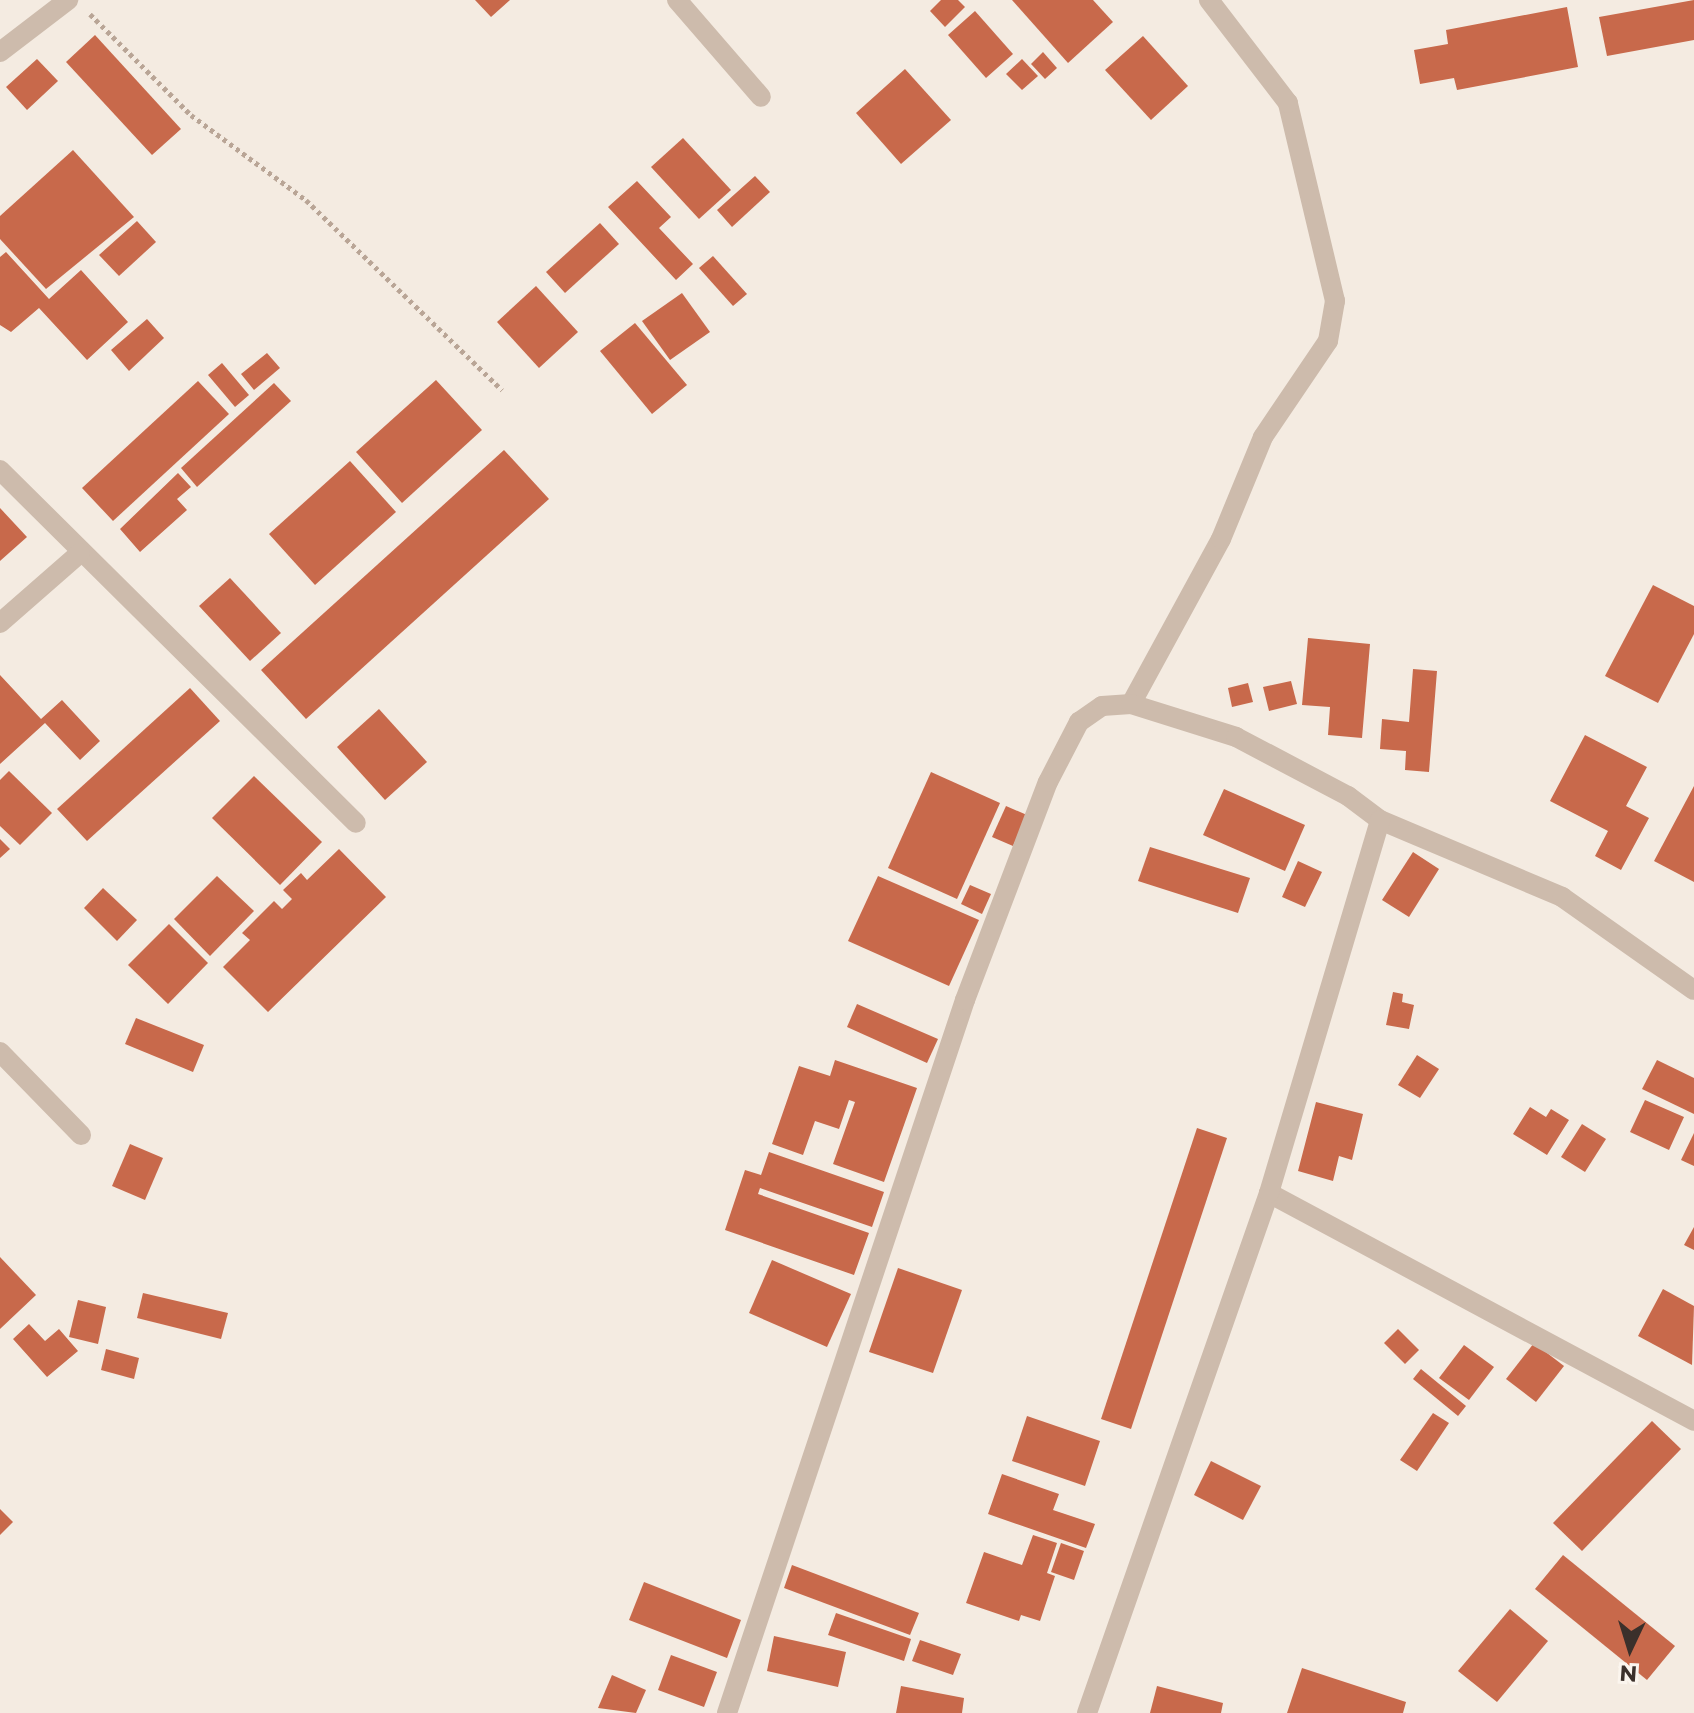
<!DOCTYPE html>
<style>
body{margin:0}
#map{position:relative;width:1694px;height:1713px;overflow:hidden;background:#f4ebe1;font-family:Montserrat,sans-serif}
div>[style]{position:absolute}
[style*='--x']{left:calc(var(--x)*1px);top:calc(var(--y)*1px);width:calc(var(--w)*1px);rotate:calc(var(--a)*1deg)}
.building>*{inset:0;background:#c8694b}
.path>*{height:5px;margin-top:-2.5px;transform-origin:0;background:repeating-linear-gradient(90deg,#b9a596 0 4px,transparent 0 8px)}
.street>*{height:20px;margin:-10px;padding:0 10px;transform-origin:10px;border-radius:10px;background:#cdbbac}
span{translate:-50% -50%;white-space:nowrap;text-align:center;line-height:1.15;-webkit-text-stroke:6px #fbf5ee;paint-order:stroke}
.north{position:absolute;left:1590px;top:1609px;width:80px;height:80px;-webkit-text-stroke:6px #fbf5ee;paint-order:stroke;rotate:184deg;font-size:22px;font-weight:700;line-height:32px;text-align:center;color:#3b302b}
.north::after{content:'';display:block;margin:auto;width:28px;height:36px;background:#3b302b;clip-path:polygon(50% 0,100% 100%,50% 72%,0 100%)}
</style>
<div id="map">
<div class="building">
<div style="clip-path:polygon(475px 0,510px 0,491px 17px)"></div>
<div style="clip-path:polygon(941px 0,958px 0,965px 7px,945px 27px,930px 11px)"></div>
<div style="clip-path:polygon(1012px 0,1093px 0,1113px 22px,1068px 63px)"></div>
<div style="clip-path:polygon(1694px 0,1694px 40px,1607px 56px,1599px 17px)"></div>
<div style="clip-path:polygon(1567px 7px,1578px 67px,1457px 90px,1454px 78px,1420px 84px,1414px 50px,1448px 44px,1446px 30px)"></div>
<div style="clip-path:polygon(975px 11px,1013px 54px,986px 78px,948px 35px)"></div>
<div style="clip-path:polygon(95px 35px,181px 129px,152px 155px,66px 62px)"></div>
<div style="clip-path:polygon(1143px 36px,1188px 86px,1151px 120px,1105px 70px)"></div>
<div style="clip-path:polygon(1043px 52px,1057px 68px,1045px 79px,1031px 64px)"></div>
<div style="clip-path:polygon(37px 59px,58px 81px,27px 110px,6px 87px)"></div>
<div style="clip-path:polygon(1022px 59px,1038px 76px,1022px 90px,1006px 74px)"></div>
<div style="clip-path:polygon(905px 69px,951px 120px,901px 164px,856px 113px)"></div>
<div style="clip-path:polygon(683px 138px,731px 190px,699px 219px,651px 167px)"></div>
<div style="clip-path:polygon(73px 150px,134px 217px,46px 289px,0 239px,0 216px)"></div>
<div style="clip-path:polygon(755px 176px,770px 192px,732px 227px,717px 210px)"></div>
<div style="clip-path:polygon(637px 181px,671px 217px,659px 228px,693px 264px,676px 280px,608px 207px)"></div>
<div style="clip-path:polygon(137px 221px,156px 242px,119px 276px,99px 255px)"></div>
<div style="clip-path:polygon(600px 223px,619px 244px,565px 293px,546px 272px)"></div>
<div style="clip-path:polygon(6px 252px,49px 299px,81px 270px,128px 322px,87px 360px,39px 308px,11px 332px,0 325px,0 257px)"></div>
<div style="clip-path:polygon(713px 256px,747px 294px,733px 306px,699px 268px)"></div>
<div style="clip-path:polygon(536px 286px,578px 332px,539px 368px,497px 322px)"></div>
<div style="clip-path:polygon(682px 293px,710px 332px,670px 360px,642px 321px)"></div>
<div style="clip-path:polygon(147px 319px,164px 338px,129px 371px,111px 350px)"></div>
<div style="clip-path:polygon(635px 323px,687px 385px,652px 414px,600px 351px)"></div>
<div style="clip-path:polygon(267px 353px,280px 368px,254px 390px,241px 374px)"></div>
<div style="clip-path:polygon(222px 363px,249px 395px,235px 407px,208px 375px)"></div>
<div style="clip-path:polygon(436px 380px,482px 430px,402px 503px,356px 452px)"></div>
<div style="clip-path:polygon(198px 381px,229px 414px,113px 521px,82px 488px)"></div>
<div style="clip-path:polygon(274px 383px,291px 401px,197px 487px,181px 468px)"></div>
<div style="clip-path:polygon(504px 450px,549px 499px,306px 719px,261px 670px)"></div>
<div style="clip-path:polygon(350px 461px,396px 512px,315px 585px,269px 534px)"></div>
<div style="clip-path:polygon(178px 473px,191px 487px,177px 499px,187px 510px,140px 552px,120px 529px)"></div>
<div style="clip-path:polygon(0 508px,27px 537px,0 561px)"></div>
<div style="clip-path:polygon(230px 578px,281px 633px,250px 661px,199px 606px)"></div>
<div style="clip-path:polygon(1653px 585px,1694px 606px,1694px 634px,1658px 703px,1605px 676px)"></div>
<div style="clip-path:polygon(1308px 638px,1370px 644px,1362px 738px,1328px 735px,1330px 707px,1302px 705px)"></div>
<div style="clip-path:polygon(1413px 669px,1437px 671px,1429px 772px,1405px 770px,1406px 751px,1380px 749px,1382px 719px,1409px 722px)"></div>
<div style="clip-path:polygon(0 675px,41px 719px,62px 700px,100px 741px,80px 760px,45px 723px,0 764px)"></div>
<div style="clip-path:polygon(1291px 681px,1297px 704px,1269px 711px,1263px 687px)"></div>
<div style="clip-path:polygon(1248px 683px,1253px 702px,1232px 707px,1228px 688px)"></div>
<div style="clip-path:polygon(190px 688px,220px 721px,87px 841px,57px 809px)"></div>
<div style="clip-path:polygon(379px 709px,427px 762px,385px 800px,337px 747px)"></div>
<div style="clip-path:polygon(1585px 735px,1647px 767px,1626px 806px,1649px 818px,1621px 870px,1595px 856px,1608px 831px,1550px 801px)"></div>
<div style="clip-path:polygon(9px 771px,52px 813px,20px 845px,0 826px,0 780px)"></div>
<div style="clip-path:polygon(931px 772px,1000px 803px,957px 899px,888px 868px)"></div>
<div style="clip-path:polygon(254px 776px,322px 842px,280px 885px,212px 818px)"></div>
<div style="clip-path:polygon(1694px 786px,1694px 882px,1654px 861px)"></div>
<div style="clip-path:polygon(1224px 789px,1305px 825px,1285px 871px,1203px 835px)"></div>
<div style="clip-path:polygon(1006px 806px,1027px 815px,1013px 846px,992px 837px)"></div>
<div style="clip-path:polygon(0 839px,10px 849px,0 858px)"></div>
<div style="clip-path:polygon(1150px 847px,1250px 878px,1238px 913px,1138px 881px)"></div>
<div style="clip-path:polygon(339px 849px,386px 897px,268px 1012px,223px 967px,250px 940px,242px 933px,274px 901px,282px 909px,292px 899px,283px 890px,301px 873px,307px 880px)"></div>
<div style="clip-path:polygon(1413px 852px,1439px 869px,1409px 917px,1382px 900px)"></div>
<div style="clip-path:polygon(1298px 861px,1322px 872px,1305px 907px,1282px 897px)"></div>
<div style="clip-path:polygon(217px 876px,254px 911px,210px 956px,174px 919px)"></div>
<div style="clip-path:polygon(878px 876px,979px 920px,949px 986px,848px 941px)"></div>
<div style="clip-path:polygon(970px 885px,991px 894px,982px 914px,961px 904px)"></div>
<div style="clip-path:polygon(103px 888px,137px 920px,117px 941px,84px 908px)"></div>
<div style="clip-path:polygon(169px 924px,208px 963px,168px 1004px,128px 965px)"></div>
<div style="clip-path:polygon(1393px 992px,1403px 994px,1402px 1002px,1414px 1005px,1409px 1029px,1386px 1025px)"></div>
<div style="clip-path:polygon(857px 1004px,938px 1039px,927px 1063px,847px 1027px)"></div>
<div style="clip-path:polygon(136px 1018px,204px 1045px,193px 1072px,125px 1044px)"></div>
<div style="clip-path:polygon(1417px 1055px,1439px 1069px,1420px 1098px,1398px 1085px)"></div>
<div style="clip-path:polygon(835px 1060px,917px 1088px,884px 1182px,833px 1164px,855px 1102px,849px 1100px,839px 1129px,815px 1121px,803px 1155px,772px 1144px,799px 1066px,830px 1076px)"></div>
<div style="clip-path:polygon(1657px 1060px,1694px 1078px,1694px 1114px,1642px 1089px)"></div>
<div style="clip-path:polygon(1645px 1100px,1684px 1117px,1669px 1150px,1630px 1132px)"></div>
<div style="clip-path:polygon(1316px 1102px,1363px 1114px,1352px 1160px,1339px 1156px,1333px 1181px,1298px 1171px)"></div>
<div style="clip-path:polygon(1530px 1107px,1546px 1117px,1551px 1109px,1569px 1120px,1547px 1155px,1513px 1134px)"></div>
<div style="clip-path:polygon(1582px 1124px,1606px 1139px,1585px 1172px,1561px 1157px)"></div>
<div style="clip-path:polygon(1197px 1128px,1227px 1138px,1131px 1429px,1101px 1419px)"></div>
<div style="clip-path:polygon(1694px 1133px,1694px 1166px,1681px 1160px)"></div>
<div style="clip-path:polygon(130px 1144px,163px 1158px,145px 1200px,112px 1186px)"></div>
<div style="clip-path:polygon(769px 1152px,884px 1192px,872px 1227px,760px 1188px,758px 1194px,869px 1233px,854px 1275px,725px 1230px,745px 1170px,761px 1175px)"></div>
<div style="clip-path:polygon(1694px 1227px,1694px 1250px,1684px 1245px)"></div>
<div style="clip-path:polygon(0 1257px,36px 1295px,0 1329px)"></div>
<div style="clip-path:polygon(772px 1260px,851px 1294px,827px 1347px,749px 1313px)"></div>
<div style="clip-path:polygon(898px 1268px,962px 1290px,933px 1373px,869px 1352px)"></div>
<div style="clip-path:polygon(1663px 1289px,1694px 1306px,1692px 1365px,1638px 1336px)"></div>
<div style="clip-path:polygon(143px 1293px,228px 1313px,221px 1339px,137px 1318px)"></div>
<div style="clip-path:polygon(78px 1300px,106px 1307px,98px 1344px,69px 1337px)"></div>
<div style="clip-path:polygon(29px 1324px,45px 1341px,59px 1329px,78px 1351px,47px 1377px,13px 1339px)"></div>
<div style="clip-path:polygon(1398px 1329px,1419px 1350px,1405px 1364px,1384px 1343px)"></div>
<div style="clip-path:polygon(1534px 1343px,1564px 1366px,1536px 1402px,1506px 1379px)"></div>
<div style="clip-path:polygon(1464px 1345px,1494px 1367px,1469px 1400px,1439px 1378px)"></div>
<div style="clip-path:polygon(106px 1349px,139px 1358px,134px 1379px,101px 1370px)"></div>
<div style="clip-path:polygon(1421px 1369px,1466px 1406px,1458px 1416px,1413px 1379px)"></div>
<div style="clip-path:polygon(1433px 1413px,1449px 1423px,1417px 1471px,1400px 1460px)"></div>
<div style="clip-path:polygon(1027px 1416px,1100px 1441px,1085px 1486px,1012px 1461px)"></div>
<div style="clip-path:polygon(1652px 1421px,1681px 1449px,1582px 1551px,1553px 1523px)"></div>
<div style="clip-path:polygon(1211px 1461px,1261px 1486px,1243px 1520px,1194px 1495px)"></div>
<div style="clip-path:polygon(1002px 1474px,1059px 1494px,1053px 1510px,1095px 1524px,1086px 1548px,988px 1514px)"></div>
<div style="clip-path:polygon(0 1509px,13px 1522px,0 1535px)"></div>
<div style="clip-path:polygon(1033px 1535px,1057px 1543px,1047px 1573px,1055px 1576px,1040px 1621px,1021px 1615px,1019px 1621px,966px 1603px,984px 1552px,1022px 1565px)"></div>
<div style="clip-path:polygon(1061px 1543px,1084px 1551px,1074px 1580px,1051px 1572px)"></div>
<div style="clip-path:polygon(1563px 1555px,1675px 1646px,1647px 1680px,1535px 1589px)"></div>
<div style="clip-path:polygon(792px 1565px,919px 1613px,910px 1635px,784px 1588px)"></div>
<div style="clip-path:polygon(644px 1582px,741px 1620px,727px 1658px,629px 1620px)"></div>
<div style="clip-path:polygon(1510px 1609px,1548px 1641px,1497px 1702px,1458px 1671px)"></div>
<div style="clip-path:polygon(836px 1613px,911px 1639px,904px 1661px,828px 1635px)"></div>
<div style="clip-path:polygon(774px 1636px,846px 1652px,838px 1687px,767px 1671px)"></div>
<div style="clip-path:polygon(920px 1640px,961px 1654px,953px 1675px,912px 1661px)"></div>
<div style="clip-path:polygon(671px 1655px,717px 1672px,704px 1707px,658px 1690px)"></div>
<div style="clip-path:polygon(1302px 1668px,1406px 1702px,1403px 1713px,1287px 1713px)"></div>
<div style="clip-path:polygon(612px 1675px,646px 1690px,636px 1713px,598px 1708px)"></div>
<div style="clip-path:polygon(901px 1686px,964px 1698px,962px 1713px,896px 1713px)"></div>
<div style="clip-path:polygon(1157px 1686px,1223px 1703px,1221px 1713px,1150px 1713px)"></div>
</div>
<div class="path">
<div style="--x:90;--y:14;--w:143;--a:45"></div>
<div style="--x:191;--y:115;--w:143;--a:36.5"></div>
<div style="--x:306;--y:200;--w:273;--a:44.1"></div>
</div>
<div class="street">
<div style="--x:677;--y:0;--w:128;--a:49.1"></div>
<div style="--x:0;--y:52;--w:86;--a:-37.4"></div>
<div style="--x:0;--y:470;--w:501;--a:44.76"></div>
<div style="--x:0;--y:623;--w:106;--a:-41.2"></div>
<div style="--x:1131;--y:704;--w:188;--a:-61.4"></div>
<div style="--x:1221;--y:539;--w:110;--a:-67.6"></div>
<div style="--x:1263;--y:437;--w:116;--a:-55.9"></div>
<div style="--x:1328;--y:341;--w:41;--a:-80.1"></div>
<div style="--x:1335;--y:301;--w:204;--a:-103.4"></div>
<div style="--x:1288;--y:103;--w:130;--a:-127.5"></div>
<div style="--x:0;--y:1052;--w:116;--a:45.7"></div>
<div style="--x:1269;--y:1193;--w:482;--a:28.2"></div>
<div style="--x:727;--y:1713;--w:752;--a:-71.54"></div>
<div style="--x:965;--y:1000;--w:233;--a:-69.2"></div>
<div style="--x:1048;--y:782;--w:68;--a:-62.7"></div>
<div style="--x:1079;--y:722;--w:28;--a:-35"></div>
<div style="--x:1102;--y:706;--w:29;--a:-4"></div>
<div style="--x:1131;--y:704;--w:110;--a:17.4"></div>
<div style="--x:1236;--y:737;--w:127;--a:27.8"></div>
<div style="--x:1348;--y:796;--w:40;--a:37"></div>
<div style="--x:1380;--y:820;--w:198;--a:22.9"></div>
<div style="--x:1562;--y:897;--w:161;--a:35.2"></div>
<div style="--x:1087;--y:1713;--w:551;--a:-70.71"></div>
<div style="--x:1269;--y:1193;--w:389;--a:-73.4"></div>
</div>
<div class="north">N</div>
</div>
